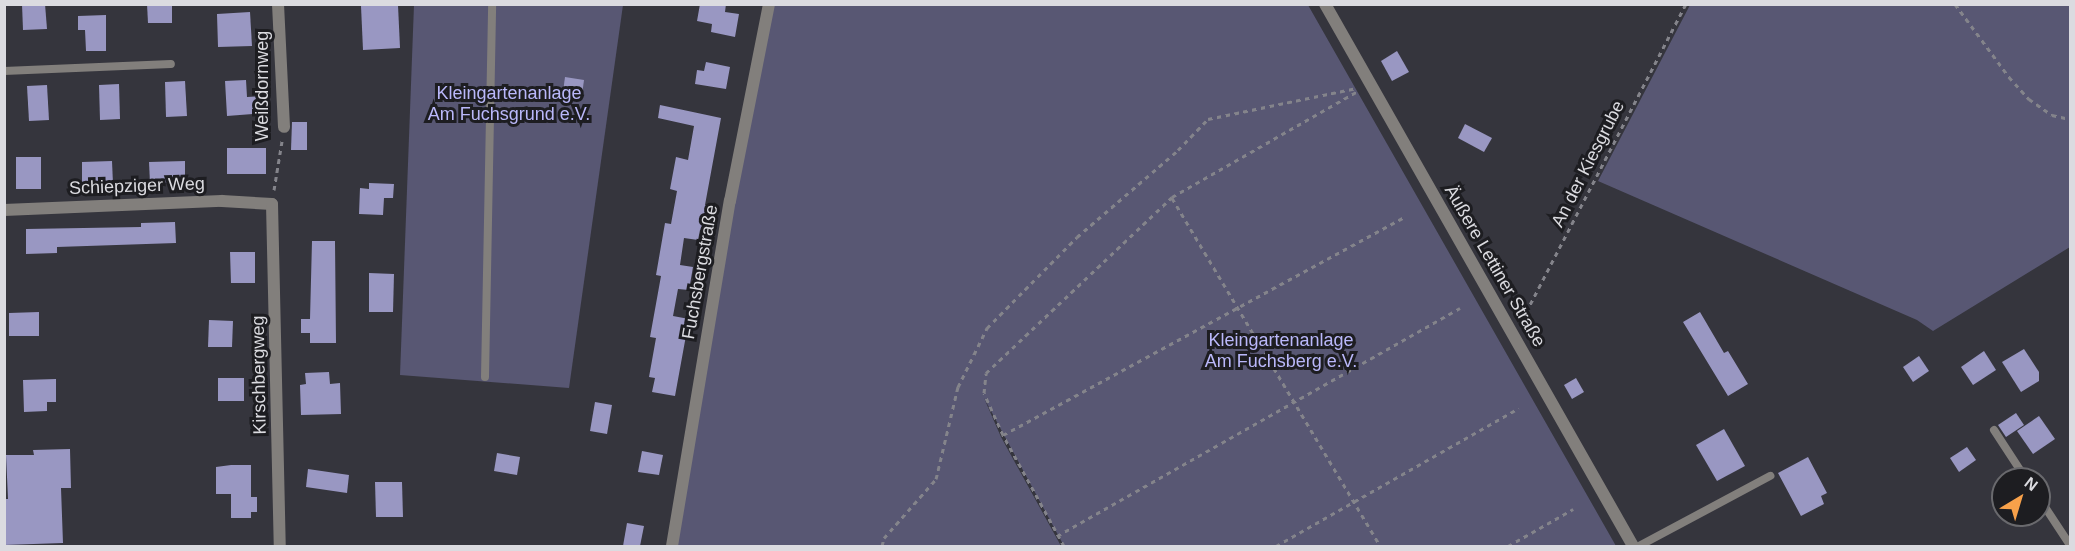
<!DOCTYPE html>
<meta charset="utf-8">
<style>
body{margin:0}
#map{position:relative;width:2075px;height:551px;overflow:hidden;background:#35353d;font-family:Arial,sans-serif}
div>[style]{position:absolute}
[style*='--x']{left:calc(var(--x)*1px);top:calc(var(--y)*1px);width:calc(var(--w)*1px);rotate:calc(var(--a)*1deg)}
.green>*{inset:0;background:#585773}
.building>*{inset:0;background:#9997c2}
.path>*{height:3px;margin-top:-1.5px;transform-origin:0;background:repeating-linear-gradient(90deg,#84848b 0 4.5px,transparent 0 9px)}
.lane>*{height:8px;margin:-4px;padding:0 4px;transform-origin:4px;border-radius:4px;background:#827f7c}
.street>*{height:12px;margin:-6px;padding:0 6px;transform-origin:6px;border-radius:6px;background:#827f7c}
span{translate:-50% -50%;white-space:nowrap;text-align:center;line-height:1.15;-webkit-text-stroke:6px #1d1d21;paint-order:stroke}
.street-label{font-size:18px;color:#dbdbe0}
.park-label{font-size:18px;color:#bab8fa}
.frame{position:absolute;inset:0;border:6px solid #dbdbe0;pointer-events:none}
.north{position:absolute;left:1991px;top:467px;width:60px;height:60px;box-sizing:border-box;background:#1d1d21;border:2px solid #69696d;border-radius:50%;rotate:38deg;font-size:16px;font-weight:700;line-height:24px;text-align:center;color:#dbdbe0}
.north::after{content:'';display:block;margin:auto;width:21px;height:27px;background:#f8a14a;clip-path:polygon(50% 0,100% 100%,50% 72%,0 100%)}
</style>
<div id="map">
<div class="green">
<div style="clip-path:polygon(769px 4px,1308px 5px,1616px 546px,1064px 546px,984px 398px,1001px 437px,1061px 546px,672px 546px)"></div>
<div style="clip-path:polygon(414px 5px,623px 5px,569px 388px,400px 375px)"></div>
<div style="clip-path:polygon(1690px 5px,2070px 5px,2070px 247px,1933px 331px,1917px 320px,1598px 181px)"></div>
</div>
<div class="building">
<div style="clip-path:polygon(22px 4px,45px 4px,47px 29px,23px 30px)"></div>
<div style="clip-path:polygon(147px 4px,172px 4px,172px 23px,148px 23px)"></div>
<div style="clip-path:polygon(700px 4px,726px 4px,725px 12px,739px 14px,735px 37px,711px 32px,712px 24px,697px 21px)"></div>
<div style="clip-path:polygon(398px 5px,400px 48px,363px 50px,361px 6px)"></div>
<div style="clip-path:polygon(250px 12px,252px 46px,218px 47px,217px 14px)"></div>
<div style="clip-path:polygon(106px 15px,106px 51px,86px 51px,85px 30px,78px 30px,78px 16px)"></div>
<div style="clip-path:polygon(1397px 51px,1409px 72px,1392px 81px,1381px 61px)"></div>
<div style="clip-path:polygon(706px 62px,730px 67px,726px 89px,695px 84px,697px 70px,704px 71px)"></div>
<div style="clip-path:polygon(565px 77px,584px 80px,582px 95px,563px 92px)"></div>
<div style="clip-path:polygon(246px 80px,247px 97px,264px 96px,265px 113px,227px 116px,225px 81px)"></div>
<div style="clip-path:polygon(185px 81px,187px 116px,166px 117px,165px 82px)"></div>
<div style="clip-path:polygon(119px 84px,120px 119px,100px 120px,99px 85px)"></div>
<div style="clip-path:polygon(47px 85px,49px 120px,29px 121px,27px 86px)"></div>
<div style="clip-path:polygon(660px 105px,721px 118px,705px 205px,710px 206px,706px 231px,700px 230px,698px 240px,684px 238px,680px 265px,693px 267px,689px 290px,678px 289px,673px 316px,689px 319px,675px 396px,652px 392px,655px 378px,649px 377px,656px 338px,650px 337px,661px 276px,656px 275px,665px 223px,671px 224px,677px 191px,670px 189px,676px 157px,688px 160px,694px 126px,658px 118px)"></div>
<div style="clip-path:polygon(292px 122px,307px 122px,307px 150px,291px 150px)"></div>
<div style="clip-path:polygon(1465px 124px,1492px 138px,1484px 152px,1458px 138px)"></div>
<div style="clip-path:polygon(227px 148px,266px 148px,266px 174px,227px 174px)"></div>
<div style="clip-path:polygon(16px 157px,41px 157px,41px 189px,16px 189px)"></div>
<div style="clip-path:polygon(112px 161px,113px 184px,82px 184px,82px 162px)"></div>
<div style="clip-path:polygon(185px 161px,185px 182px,150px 183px,149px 162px)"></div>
<div style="clip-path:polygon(369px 183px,394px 184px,393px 198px,384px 198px,383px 215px,359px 214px,360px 188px,369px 189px)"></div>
<div style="clip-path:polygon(175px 222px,176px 243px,57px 247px,57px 253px,26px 254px,26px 229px,141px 227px,141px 223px)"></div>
<div style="clip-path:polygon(312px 241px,335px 241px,336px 343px,310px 343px,310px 333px,301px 333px,301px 319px,310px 319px)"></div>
<div style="clip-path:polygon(230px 252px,255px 252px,255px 283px,231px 283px)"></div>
<div style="clip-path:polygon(369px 273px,394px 274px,393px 312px,369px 312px)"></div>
<div style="clip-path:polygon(39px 312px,39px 336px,9px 336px,9px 313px)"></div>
<div style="clip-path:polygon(1700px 312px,1724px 353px,1728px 351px,1748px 384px,1728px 396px,1683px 322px)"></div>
<div style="clip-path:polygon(209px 320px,233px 321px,232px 347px,208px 347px)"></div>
<div style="clip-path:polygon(2024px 349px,2039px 372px,2039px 381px,2021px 392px,2002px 362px)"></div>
<div style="clip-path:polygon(1984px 351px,1996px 370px,1973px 385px,1961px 367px)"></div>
<div style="clip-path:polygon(1919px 356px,1929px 371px,1913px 382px,1903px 367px)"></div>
<div style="clip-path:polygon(329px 372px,330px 384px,340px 383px,341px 414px,301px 415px,300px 385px,306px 384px,305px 373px)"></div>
<div style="clip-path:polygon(218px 378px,244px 378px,244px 401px,218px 401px)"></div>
<div style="clip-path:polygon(1576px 378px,1584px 392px,1572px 399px,1564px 385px)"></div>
<div style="clip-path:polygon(56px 379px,56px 402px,47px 402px,47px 411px,24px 412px,23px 380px)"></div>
<div style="clip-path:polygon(595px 402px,612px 405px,607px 434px,590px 431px)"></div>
<div style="clip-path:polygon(2016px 413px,2024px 425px,2006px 437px,1998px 425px)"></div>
<div style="clip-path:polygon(2039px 416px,2055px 439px,2033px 454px,2017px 431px)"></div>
<div style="clip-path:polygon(1724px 429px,1745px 466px,1717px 481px,1696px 445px)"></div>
<div style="clip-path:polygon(1967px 447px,1976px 460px,1959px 472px,1950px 458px)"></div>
<div style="clip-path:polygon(70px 449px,71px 488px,61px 488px,63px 543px,4px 545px,4px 499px,8px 499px,6px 455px,34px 455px,33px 450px)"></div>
<div style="clip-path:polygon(642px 451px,663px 455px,659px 475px,638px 472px)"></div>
<div style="clip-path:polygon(497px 453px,520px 457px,517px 475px,494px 471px)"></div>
<div style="clip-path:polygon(1808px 457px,1827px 493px,1821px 496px,1824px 504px,1801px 516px,1778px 473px)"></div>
<div style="clip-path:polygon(231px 465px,251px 465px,251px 497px,257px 497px,257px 512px,251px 512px,251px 518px,231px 518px,231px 494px,216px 494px,216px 467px)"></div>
<div style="clip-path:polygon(308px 469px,349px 475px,347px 493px,306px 487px)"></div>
<div style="clip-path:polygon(375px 482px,402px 482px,403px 517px,376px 517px)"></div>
<div style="clip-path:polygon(627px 523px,644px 526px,640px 546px,623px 546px)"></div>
</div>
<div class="path">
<div style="--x:1955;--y:4;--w:91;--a:53.5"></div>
<div style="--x:2009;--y:77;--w:30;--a:48"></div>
<div style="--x:2029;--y:99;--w:28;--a:35"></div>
<div style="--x:2052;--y:115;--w:18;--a:13"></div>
<div style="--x:274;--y:190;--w:50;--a:-80.7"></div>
<div style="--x:1172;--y:198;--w:405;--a:59.1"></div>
<div style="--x:1522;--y:320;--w:356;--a:-62.6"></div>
<div style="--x:1003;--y:435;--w:456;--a:-28.5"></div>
<div style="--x:1057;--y:536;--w:463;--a:-29.5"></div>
<div style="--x:882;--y:546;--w:8;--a:-76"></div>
<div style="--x:884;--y:538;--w:79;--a:-48.6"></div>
<div style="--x:936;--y:479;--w:95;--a:-76.6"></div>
<div style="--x:958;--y:387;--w:66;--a:-63.8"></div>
<div style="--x:987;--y:328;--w:128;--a:-45.3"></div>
<div style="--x:1077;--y:237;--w:133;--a:-40.7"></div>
<div style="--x:1178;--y:150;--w:43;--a:-45.9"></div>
<div style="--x:1208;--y:119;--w:152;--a:-11.8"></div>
<div style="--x:1064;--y:546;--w:127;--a:-118.8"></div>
<div style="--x:1003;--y:435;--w:46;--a:-114.3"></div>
<div style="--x:984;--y:393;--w:20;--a:-84"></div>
<div style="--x:986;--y:373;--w:256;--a:-43.4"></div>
<div style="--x:1172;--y:197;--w:214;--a:-29.7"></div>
<div style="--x:1276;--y:546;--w:279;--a:-29.6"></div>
<div style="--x:1508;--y:546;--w:75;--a:-29.6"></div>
</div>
<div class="lane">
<div style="--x:4;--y:71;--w:167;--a:-2.4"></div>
<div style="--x:485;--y:377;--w:373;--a:-88.9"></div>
<div style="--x:1994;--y:430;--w:59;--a:56.9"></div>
<div style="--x:2039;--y:498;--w:56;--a:56.6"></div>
<div style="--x:1639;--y:546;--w:149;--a:-28.1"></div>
</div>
<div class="street">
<div style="--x:278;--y:4;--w:123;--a:87.2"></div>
<div style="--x:1325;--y:4;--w:623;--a:60.39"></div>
<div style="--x:4;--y:210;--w:218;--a:-2.4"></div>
<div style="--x:222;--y:201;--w:50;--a:3.4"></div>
<div style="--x:272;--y:204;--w:342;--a:88.7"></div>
<div style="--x:672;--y:546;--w:350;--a:-80.5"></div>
<div style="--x:730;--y:201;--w:201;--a:-78.8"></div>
</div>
<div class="street-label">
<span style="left:262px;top:86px;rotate:-90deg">Weißdornweg</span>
<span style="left:1588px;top:164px;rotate:-63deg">An der Kiesgrube</span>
<span style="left:137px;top:186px;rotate:-2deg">Schiepziger Weg</span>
<span style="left:1495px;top:266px;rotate:60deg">Äußere Lettiner Straße</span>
<span style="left:700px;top:272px;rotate:-80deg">Fuchsbergstraße</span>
<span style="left:259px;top:375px;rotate:-91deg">Kirschbergweg</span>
</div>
<div class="park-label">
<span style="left:509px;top:104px">Kleingartenanlage<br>Am Fuchsgrund e.V.</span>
<span style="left:1281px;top:351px">Kleingartenanlage<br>Am Fuchsberg e.V.</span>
</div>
<div class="frame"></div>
<div class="north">N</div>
</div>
